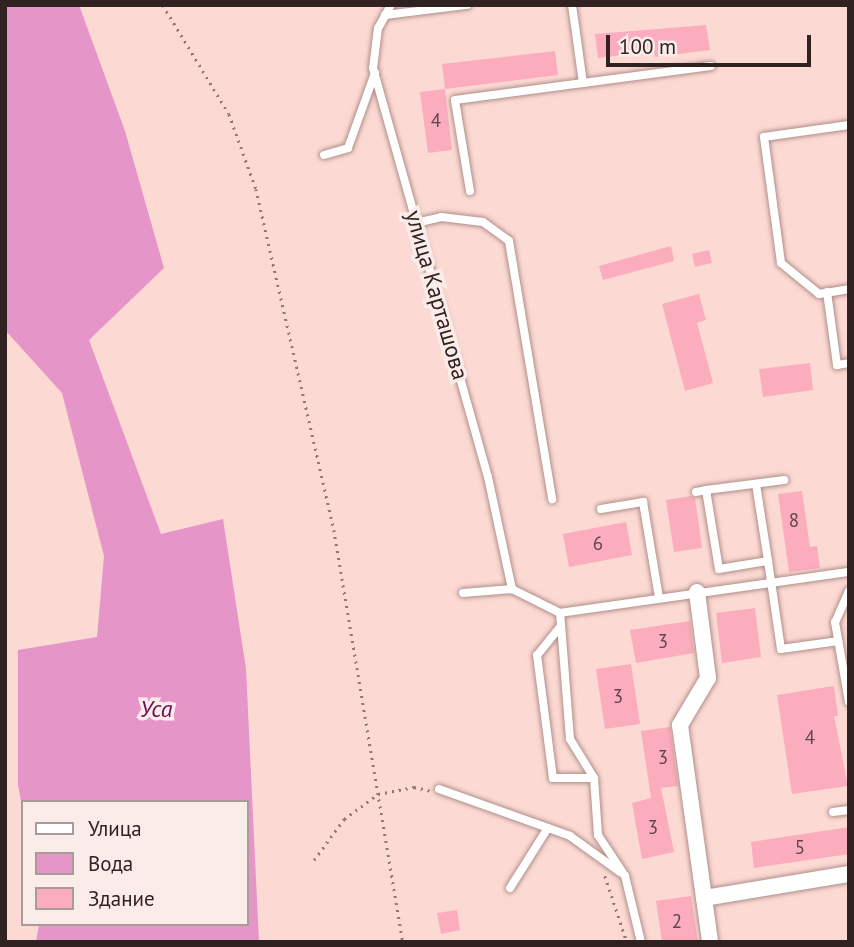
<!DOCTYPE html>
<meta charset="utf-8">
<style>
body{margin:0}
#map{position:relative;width:854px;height:947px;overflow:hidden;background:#fcd9d3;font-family:"PT Sans",sans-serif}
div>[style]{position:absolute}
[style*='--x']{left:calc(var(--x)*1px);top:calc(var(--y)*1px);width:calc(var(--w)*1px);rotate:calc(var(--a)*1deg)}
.water>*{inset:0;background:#e595c8}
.building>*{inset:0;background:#fbadbd}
.path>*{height:2.5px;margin-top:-1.25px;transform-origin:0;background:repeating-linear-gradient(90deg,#907875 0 2px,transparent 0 7px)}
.roads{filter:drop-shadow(0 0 2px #b08f8a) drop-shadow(0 0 2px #b08f8a)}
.service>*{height:8px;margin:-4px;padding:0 4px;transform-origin:4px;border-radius:4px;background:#fff}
.minor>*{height:16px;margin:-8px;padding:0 8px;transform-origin:8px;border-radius:8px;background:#fff}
span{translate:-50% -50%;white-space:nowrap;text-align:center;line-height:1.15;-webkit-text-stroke:7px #faece9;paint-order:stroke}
.number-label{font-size:19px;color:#624547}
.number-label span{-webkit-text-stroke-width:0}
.street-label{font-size:23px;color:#2f2220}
.water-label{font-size:24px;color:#6e0f56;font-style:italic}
.frame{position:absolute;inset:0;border:7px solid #2f2220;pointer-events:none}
.legend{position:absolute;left:21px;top:800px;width:228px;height:126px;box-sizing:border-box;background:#faece9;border:2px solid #a99b99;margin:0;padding:9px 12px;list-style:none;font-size:21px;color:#2f2220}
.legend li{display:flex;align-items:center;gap:14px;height:35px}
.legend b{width:35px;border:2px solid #a99b99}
.scale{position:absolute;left:606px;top:35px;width:205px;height:32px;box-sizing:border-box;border:4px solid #2f2220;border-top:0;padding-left:9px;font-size:21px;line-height:24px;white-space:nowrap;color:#2f2220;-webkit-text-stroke:5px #faece9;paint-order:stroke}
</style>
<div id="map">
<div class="water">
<div style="clip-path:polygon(5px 5px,79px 5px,125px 131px,164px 268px,89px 340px,161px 534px,223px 519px,246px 669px,259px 942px,36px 942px,39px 924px,247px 924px,247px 802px,23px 802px,23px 811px,18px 785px,18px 650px,97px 637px,104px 556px,62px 393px,5px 330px)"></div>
</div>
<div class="building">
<div style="clip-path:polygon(706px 25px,710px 50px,655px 57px,654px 51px,598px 58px,595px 34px)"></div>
<div style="clip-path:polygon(555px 51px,558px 75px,445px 89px,442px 64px)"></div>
<div style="clip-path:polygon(445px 89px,452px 150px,428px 153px,420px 92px)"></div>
<div style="clip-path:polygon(671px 246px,674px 261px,603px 280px,599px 266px)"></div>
<div style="clip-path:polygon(709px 250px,712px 263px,695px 267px,692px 254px)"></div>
<div style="clip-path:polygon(699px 294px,706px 320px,697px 323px,713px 383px,685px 391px,662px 304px)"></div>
<div style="clip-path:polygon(810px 363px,813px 390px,763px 397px,759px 369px)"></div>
<div style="clip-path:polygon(802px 491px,810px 547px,817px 546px,820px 568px,789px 572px,778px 494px)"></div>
<div style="clip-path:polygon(691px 496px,695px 498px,702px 548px,674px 552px,666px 500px)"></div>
<div style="clip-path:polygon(626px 522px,632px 555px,569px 567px,563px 534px)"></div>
<div style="clip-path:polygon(755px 608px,761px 657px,722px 663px,716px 613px)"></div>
<div style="clip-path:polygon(690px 621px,694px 653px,636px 663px,630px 630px)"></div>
<div style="clip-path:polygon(631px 664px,640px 724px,605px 729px,596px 669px)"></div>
<div style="clip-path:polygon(834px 686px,838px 716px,834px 716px,848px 786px,792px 794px,777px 695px)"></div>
<div style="clip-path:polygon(670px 727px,678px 786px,661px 788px,674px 852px,642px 859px,632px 803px,651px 798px,641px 731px)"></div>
<div style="clip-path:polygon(849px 827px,849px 854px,754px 868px,751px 842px)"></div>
<div style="clip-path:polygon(691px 896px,698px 942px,662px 942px,656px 901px)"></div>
<div style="clip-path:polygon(457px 910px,460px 930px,441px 934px,437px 913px)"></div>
</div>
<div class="path">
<div style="--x:163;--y:5;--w:127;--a:58.8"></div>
<div style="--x:229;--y:114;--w:80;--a:70.2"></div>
<div style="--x:256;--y:189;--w:350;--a:77.1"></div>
<div style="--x:334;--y:530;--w:418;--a:80.5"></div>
<div style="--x:314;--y:860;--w:51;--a:-53.8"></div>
<div style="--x:344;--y:819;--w:42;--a:-36.3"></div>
<div style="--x:378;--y:794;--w:37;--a:-11"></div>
<div style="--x:414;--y:787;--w:17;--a:13"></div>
<div style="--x:605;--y:876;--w:70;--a:71.6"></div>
</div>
<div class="roads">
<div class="service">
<div style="--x:391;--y:5;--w:26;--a:119"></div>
<div style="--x:378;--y:28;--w:40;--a:97.1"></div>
<div style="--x:373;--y:68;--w:425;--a:74.3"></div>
<div style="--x:488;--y:477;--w:115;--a:77.9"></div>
<div style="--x:385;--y:15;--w:83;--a:-7"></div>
<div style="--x:583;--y:83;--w:129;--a:-7.6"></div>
<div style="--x:849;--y:125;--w:86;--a:172"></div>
<div style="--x:764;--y:137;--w:127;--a:82.3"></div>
<div style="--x:781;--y:263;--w:49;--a:39.2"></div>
<div style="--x:819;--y:294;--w:30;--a:-9"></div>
<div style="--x:324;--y:155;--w:25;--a:-16"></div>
<div style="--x:348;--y:148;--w:80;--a:-70.2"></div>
<div style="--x:470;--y:191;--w:92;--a:-99.4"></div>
<div style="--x:455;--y:100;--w:129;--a:-7.6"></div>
<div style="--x:583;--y:83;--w:79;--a:-98"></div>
<div style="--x:416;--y:223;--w:26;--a:-13"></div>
<div style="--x:441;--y:217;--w:42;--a:6.8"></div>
<div style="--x:483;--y:222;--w:32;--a:36"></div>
<div style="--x:509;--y:241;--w:262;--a:80.5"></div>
<div style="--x:827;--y:292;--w:74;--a:82.2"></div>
<div style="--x:837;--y:365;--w:12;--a:-9"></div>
<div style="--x:756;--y:484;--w:78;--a:81.1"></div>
<div style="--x:706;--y:490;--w:79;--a:-7.3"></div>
<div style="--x:696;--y:492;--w:10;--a:-11"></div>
<div style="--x:706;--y:490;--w:80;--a:80.7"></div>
<div style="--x:719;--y:569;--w:50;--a:-9.3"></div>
<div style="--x:768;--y:561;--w:89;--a:81.6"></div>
<div style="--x:781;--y:649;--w:58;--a:-8"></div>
<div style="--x:601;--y:509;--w:43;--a:-9.5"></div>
<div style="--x:643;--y:502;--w:97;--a:80.5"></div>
<div style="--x:849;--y:591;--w:34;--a:114"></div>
<div style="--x:835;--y:622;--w:81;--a:80.1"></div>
<div style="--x:463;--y:593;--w:49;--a:-4.7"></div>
<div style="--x:512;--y:589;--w:54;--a:26.6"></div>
<div style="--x:560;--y:627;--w:36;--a:129"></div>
<div style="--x:537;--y:655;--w:124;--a:82.6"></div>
<div style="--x:553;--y:778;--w:41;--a:0"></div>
<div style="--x:439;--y:789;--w:139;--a:19.7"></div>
<div style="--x:570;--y:836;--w:62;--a:35.8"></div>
<div style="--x:833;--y:812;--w:16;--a:-7"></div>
<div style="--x:510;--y:888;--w:71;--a:-57.7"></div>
<div style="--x:641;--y:942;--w:68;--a:-103.6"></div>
<div style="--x:625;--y:876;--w:49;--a:-123.4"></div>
<div style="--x:598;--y:835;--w:57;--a:-94"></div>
<div style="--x:594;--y:778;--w:46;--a:-121.6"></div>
<div style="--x:570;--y:739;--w:126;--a:-94.5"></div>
<div style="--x:560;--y:613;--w:292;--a:-8.1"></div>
</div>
<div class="minor">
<div style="--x:697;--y:592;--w:87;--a:82.7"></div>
<div style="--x:708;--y:678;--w:55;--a:120.8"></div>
<div style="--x:680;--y:725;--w:219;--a:82.1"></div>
<div style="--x:704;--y:898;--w:147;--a:-9.4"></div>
</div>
</div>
<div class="number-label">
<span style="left:436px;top:121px">4</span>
<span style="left:794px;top:521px">8</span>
<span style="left:598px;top:544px">6</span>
<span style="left:663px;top:642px">3</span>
<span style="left:618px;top:697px">3</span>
<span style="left:810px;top:738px">4</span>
<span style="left:663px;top:758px">3</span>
<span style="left:653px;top:828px">3</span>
<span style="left:800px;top:848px">5</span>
<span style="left:677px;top:922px">2</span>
</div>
<div class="street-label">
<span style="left:437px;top:295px;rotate:74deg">улица Карташова</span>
</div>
<div class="water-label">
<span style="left:156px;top:709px">Уса</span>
</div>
<div class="frame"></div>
<ul class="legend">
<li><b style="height:9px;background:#fff"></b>Улица</li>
<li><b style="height:19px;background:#e595c8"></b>Вода</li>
<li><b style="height:19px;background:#fbadbd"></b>Здание</li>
</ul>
<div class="scale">100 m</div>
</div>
